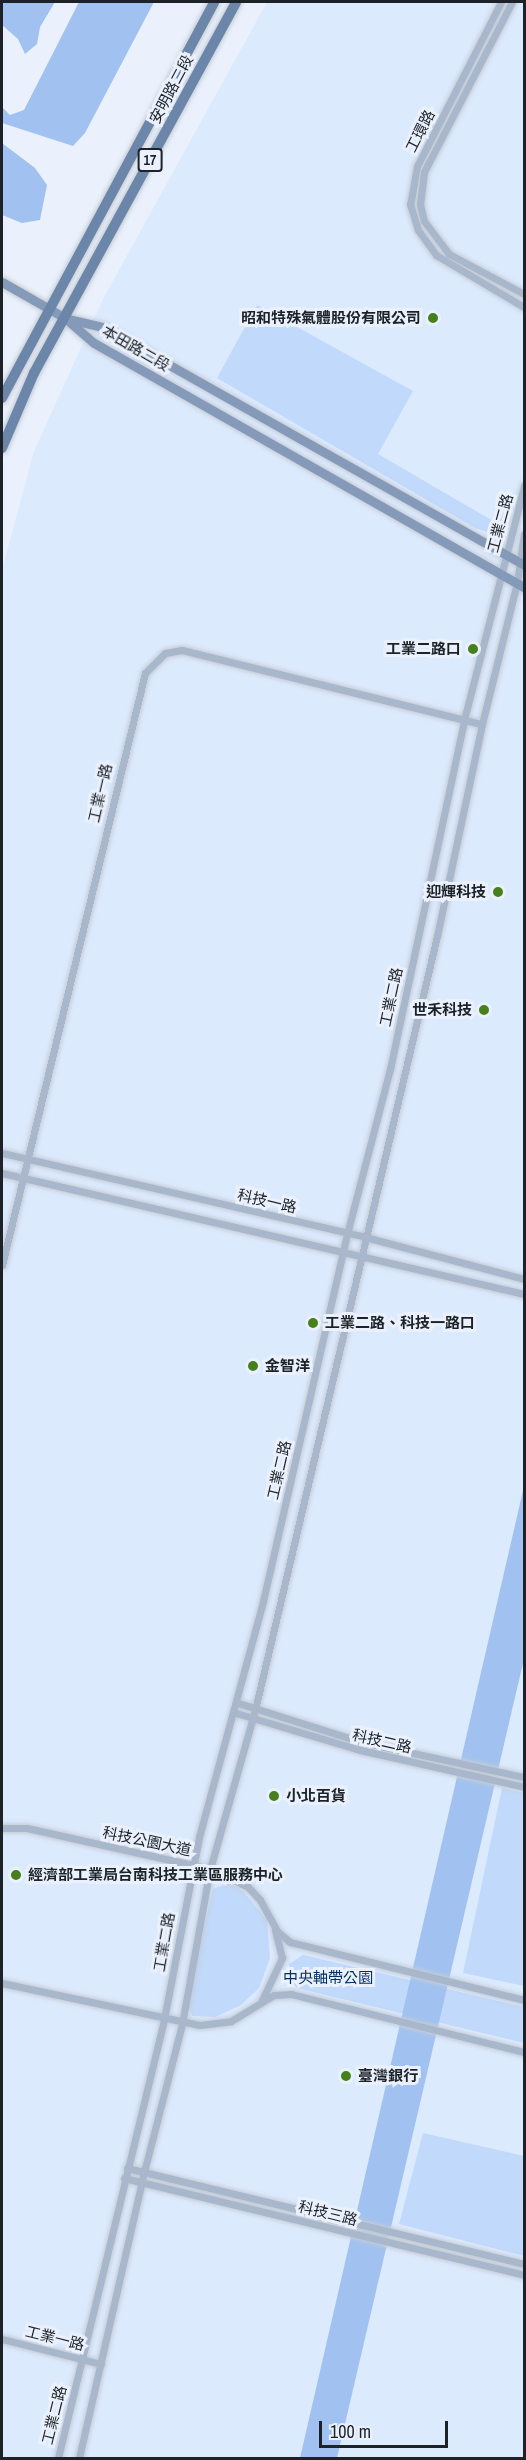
<!DOCTYPE html>
<meta charset="utf-8">
<style>
body{margin:0}
#map{position:relative;width:526px;height:2460px;overflow:hidden;background:#eaf1fc;font-family:"Archivo Narrow","Noto Sans TC",sans-serif}
div>[style]{position:absolute}
[style*='--x']{left:calc(var(--x)*1px);top:calc(var(--y)*1px);width:calc(var(--w)*1px);rotate:calc(var(--a)*1deg)}
.built>*{inset:0;background:#dceafe}
.green>*{inset:0;background:#c1d9fa}
.water>*{inset:0;background:#a1c2f0}
.roads{filter:drop-shadow(0 0 2px #c5ccd6) drop-shadow(0 0 2px #c5ccd6)}
.street>*{height:7px;margin:-3.5px;padding:0 3.5px;transform-origin:3.5px;border-radius:3.5px;background:#a8b7cb}
.secondary>*{height:9px;margin:-4.5px;padding:0 4.5px;transform-origin:4.5px;border-radius:4.5px;background:#859ab8}
.primary>*{height:10px;margin:-5px;padding:0 5px;transform-origin:5px;border-radius:5px;background:#6c86aa}
.dots>*{width:16px;height:16px;translate:-50% -50%;box-sizing:border-box;border:3px solid #eaf1fc;border-radius:50%}
span{translate:-50% -50%;white-space:nowrap;text-align:center;line-height:1.15;-webkit-text-stroke:6px #eaf1fc;paint-order:stroke}
.shield-label span{padding:2px 4px;background:#eaf1fc;border:2px solid;border-radius:4px;-webkit-text-stroke-width:0}
.shield-label{font-size:14px;color:#1d2228;font-weight:700}
.street-label{font-size:15px;color:#1d2228}
.poi-label{font-size:15px;color:#1d2228;font-weight:700}
.right{translate:-100% -50%;text-align:right}
.left{translate:0 -50%;text-align:left}
.park-label{font-size:15px;color:#032f64}
.frame{position:absolute;inset:0;border:3px solid #1d2228;pointer-events:none}
.scale{position:absolute;left:319px;top:2421px;width:129px;height:27px;box-sizing:border-box;border:3px solid #1d2228;border-top:0;padding-left:8px;font-size:18px;line-height:21px;white-space:nowrap;color:#1d2228;-webkit-text-stroke:4px #eaf1fc;paint-order:stroke}
</style>
<div id="map">
<div class="built">
<div style="clip-path:polygon(267px 2px,524px 2px,524px 2458px,2px 2458px,2px 570px,34px 451px,104px 297px)"></div>
</div>
<div class="green">
<div style="clip-path:polygon(257px 305px,413px 391px,378px 454px,493px 521px,501px 518px,505px 509px,510px 511px,506px 525px,488px 532px,475px 528px,217px 378px)"></div>
<div style="clip-path:polygon(502px 1788px,524px 1793px,524px 1986px,463px 1973px)"></div>
<div style="clip-path:polygon(229px 1883px,243px 1891px,267px 1920px,270px 1958px,259px 1988px,241px 2005px,215px 2017px,192px 2016px,187px 2002px,213px 1889px)"></div>
<div style="clip-path:polygon(303px 1955px,524px 2007px,524px 2043px,297px 1988px,291px 1981px,289px 1964px)"></div>
<div style="clip-path:polygon(423px 2133px,524px 2156px,524px 2256px,399px 2224px)"></div>
</div>
<div class="water">
<div style="clip-path:polygon(2px 2px,55px 2px,40px 27px,37px 44px,25px 54px,18px 39px,2px 25px)"></div>
<div style="clip-path:polygon(79px 2px,154px 2px,85px 133px,73px 146px,2px 123px,2px 107px,10px 115px,24px 110px)"></div>
<div style="clip-path:polygon(2px 143px,35px 168px,47px 185px,40px 220px,22px 223px,2px 215px)"></div>
<div style="clip-path:polygon(524px 1486px,524px 1659px,337px 2458px,300px 2458px)"></div>
</div>
<div class="roads">
<div class="street">
<div style="--x:501;--y:2;--w:184;--a:117.1"></div>
<div style="--x:417;--y:166;--w:39;--a:100"></div>
<div style="--x:410;--y:204;--w:27;--a:73"></div>
<div style="--x:418;--y:230;--w:31;--a:54"></div>
<div style="--x:436;--y:255;--w:102;--a:30.6"></div>
<div style="--x:512;--y:2;--w:191;--a:117.4"></div>
<div style="--x:424;--y:172;--w:32;--a:97"></div>
<div style="--x:420;--y:204;--w:17;--a:77"></div>
<div style="--x:424;--y:221;--w:41;--a:52.9"></div>
<div style="--x:449;--y:254;--w:85;--a:28.1"></div>
<div style="--x:2;--y:1153;--w:373;--a:13"></div>
<div style="--x:365;--y:1237;--w:164;--a:14.8"></div>
<div style="--x:2;--y:1173;--w:536;--a:13.05"></div>
<div style="--x:2;--y:1265;--w:609;--a:-76.42"></div>
<div style="--x:145;--y:673;--w:28;--a:-45"></div>
<div style="--x:165;--y:653;--w:17;--a:-10"></div>
<div style="--x:182;--y:650;--w:309;--a:13.9"></div>
<div style="--x:238;--y:1703;--w:130;--a:17.5"></div>
<div style="--x:362;--y:1742;--w:166;--a:12.2"></div>
<div style="--x:236;--y:1713;--w:129;--a:16.6"></div>
<div style="--x:360;--y:1750;--w:168;--a:12.7"></div>
<div style="--x:2;--y:1828;--w:25;--a:0"></div>
<div style="--x:27;--y:1828;--w:188;--a:12.6"></div>
<div style="--x:210;--y:1869;--w:42;--a:25.3"></div>
<div style="--x:248;--y:1887;--w:18;--a:47"></div>
<div style="--x:260;--y:1900;--w:37;--a:61"></div>
<div style="--x:278;--y:1932;--w:16;--a:40"></div>
<div style="--x:290;--y:1942;--w:241;--a:13.9"></div>
<div style="--x:2;--y:1983;--w:202;--a:12"></div>
<div style="--x:200;--y:2025;--w:31;--a:-7"></div>
<div style="--x:231;--y:2021;--w:50;--a:-31.2"></div>
<div style="--x:274;--y:1995;--w:17;--a:-3"></div>
<div style="--x:291;--y:1994;--w:240;--a:14"></div>
<div style="--x:262;--y:2000;--w:47;--a:-64.5"></div>
<div style="--x:282;--y:1958;--w:29;--a:-104"></div>
<div style="--x:127;--y:2168;--w:408;--a:13.6"></div>
<div style="--x:124;--y:2178;--w:412;--a:13.6"></div>
<div style="--x:2;--y:2339;--w:102;--a:14.2"></div>
<div style="--x:58;--y:2458;--w:452;--a:-76.4"></div>
<div style="--x:164;--y:2019;--w:185;--a:-79.1"></div>
<div style="--x:199;--y:1837;--w:245;--a:-74.8"></div>
<div style="--x:263;--y:1601;--w:376;--a:-77.1"></div>
<div style="--x:347;--y:1234;--w:171;--a:-75.4"></div>
<div style="--x:390;--y:1069;--w:357;--a:-78"></div>
<div style="--x:464;--y:720;--w:242;--a:-75.6"></div>
<div style="--x:79;--y:2458;--w:293;--a:-77.2"></div>
<div style="--x:144;--y:2172;--w:153;--a:-75.6"></div>
<div style="--x:182;--y:2024;--w:158;--a:-79.8"></div>
<div style="--x:210;--y:1869;--w:165;--a:-74.2"></div>
<div style="--x:255;--y:1710;--w:795;--a:-76.77"></div>
<div style="--x:437;--y:936;--w:217;--a:-78"></div>
<div style="--x:482;--y:724;--w:145;--a:-76.1"></div>
<div style="--x:517;--y:583;--w:49;--a:-81.9"></div>
</div>
<div class="secondary">
<div style="--x:2;--y:282;--w:73;--a:29.7"></div>
<div style="--x:65;--y:318;--w:38;--a:41"></div>
<div style="--x:94;--y:343;--w:494;--a:29.6"></div>
<div style="--x:68;--y:319;--w:35;--a:13"></div>
<div style="--x:102;--y:327;--w:484;--a:29.4"></div>
</div>
<div class="primary">
<div style="--x:2;--y:398;--w:449;--a:-61.8"></div>
<div style="--x:2;--y:448;--w:82;--a:-66.9"></div>
<div style="--x:34;--y:373;--w:422;--a:-61.4"></div>
</div>
</div>
<div class="dots">
<div style="left:433px;top:318px;background:#45801c"></div>
<div style="left:473px;top:649px;background:#45801c"></div>
<div style="left:498px;top:892px;background:#45801c"></div>
<div style="left:484px;top:1010px;background:#45801c"></div>
<div style="left:313px;top:1323px;background:#45801c"></div>
<div style="left:253px;top:1366px;background:#45801c"></div>
<div style="left:274px;top:1796px;background:#45801c"></div>
<div style="left:16px;top:1875px;background:#45801c"></div>
<div style="left:346px;top:2076px;background:#45801c"></div>
</div>
<div class="shield-label">
<span style="left:150px;top:160px">17</span>
</div>
<div class="street-label">
<span style="left:171px;top:89px;rotate:-62deg">安明路二段</span>
<span style="left:420px;top:131px;rotate:-63deg">工環路</span>
<span style="left:136px;top:348px;rotate:30deg">本田路二段</span>
<span style="left:500px;top:523px;rotate:-75deg">工業二路</span>
<span style="left:100px;top:793px;rotate:-77deg">工業一路</span>
<span style="left:391px;top:997px;rotate:-78deg">工業二路</span>
<span style="left:267px;top:1201px;rotate:13deg">科技一路</span>
<span style="left:279px;top:1470px;rotate:-77deg">工業二路</span>
<span style="left:382px;top:1741px;rotate:13deg">科技二路</span>
<span style="left:147px;top:1841px;rotate:12deg">科技公園大道</span>
<span style="left:164px;top:1942px;rotate:-80deg">工業二路</span>
<span style="left:328px;top:2213px;rotate:14deg">科技三路</span>
<span style="left:55px;top:2338px;rotate:14deg">工業一路</span>
<span style="left:54px;top:2415px;rotate:-76deg">工業二路</span>
</div>
<div class="poi-label">
<span class="right" style="left:421px;top:318px">昭和特殊氣體股份有限公司</span>
<span class="right" style="left:461px;top:649px">工業二路口</span>
<span class="right" style="left:486px;top:892px">迎輝科技</span>
<span class="right" style="left:472px;top:1010px">世禾科技</span>
<span class="left" style="left:325px;top:1323px">工業二路、科技一路口</span>
<span class="left" style="left:265px;top:1366px">金智洋</span>
<span class="left" style="left:286px;top:1796px">小北百貨</span>
<span class="left" style="left:28px;top:1875px">經濟部工業局台南科技工業區服務中心</span>
<span class="left" style="left:358px;top:2076px">臺灣銀行</span>
</div>
<div class="park-label">
<span style="left:328px;top:1978px">中央軸帶公園</span>
</div>
<div class="frame"></div>
<div class="scale">100 m</div>
</div>
